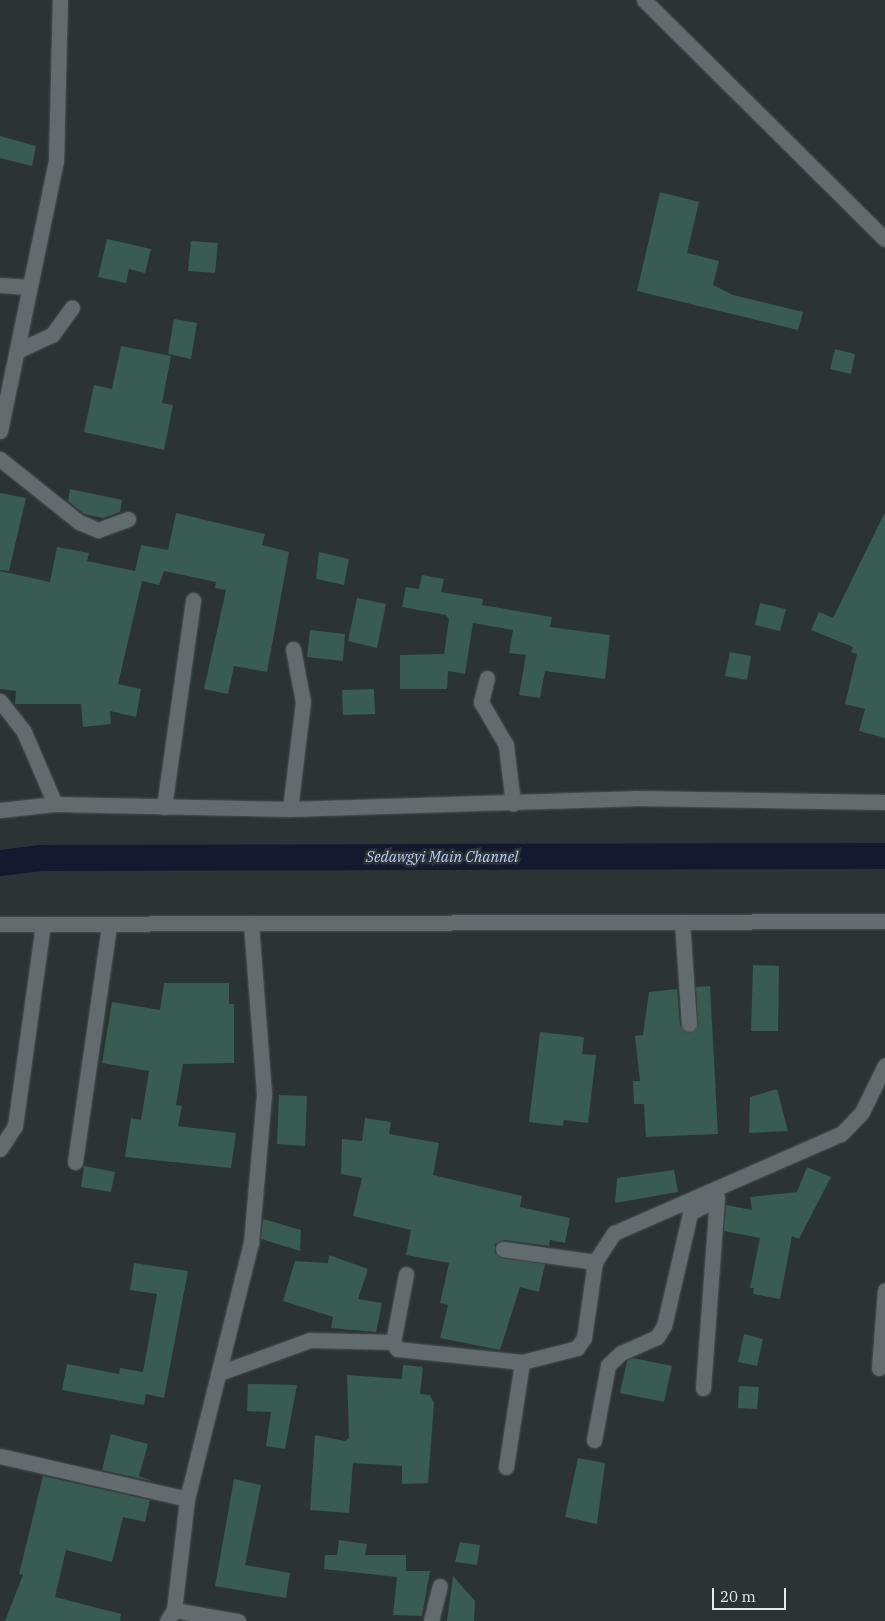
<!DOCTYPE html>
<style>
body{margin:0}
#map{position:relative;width:885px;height:1621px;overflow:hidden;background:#2b3335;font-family:"IBM Plex Serif",serif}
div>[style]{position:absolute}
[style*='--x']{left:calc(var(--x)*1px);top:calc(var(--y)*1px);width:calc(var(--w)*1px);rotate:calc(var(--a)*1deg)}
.canal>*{height:26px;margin:-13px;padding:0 13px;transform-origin:13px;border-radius:13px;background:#131a2f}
.building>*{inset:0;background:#385b52}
.roads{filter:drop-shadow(0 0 1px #4b5152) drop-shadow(0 0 1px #4b5152)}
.minor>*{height:15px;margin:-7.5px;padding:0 7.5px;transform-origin:7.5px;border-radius:7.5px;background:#626b6d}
span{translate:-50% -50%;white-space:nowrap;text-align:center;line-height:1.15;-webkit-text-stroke:5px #2b3335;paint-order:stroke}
.water-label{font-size:15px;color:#b9cbfe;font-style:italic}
.scale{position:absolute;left:712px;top:1588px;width:74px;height:22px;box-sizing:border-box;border:2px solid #e7eced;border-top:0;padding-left:6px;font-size:15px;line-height:18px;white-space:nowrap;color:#e7eced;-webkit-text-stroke:4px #2b3335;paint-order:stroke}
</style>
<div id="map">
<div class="canal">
<div style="--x:0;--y:863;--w:39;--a:-7"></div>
<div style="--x:39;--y:858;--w:846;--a:-0.14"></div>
</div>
<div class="building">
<div style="clip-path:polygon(0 136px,36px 146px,32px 166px,0 158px)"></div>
<div style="clip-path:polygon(660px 192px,699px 202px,687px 253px,719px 261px,713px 285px,733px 295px,803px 312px,798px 330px,637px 291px)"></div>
<div style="clip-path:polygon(107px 239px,151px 249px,145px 273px,129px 269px,126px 283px,98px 277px)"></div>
<div style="clip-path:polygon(191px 241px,218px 243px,215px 273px,188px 271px)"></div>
<div style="clip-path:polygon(174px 319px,197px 323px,191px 359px,168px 354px)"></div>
<div style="clip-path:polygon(121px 346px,171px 356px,162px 403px,173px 405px,164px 450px,84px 432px,94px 385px,112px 389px)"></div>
<div style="clip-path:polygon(835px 349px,855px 354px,851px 374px,830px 369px)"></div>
<div style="clip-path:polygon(70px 489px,122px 500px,120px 512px,103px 518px,84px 514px,68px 501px)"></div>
<div style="clip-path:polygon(0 493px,26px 498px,9px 571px,0 570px)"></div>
<div style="clip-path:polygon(885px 512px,885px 738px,859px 731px,865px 709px,845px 704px,857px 654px,851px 652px,853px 647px,811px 630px,819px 612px,833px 618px)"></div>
<div style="clip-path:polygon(176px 513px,265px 534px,262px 545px,289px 552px,267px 672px,234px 666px,228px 694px,204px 689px,226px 590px,215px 588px,216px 582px,164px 571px,159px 585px,142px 581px,118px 684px,141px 689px,136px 717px,110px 711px,111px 724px,83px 727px,81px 704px,15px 704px,16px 691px,0 689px,0 571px,50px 582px,57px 547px,89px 553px,87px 561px,135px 571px,141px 545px,168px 550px)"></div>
<div style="clip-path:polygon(319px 552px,349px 559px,344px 585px,316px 579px)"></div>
<div style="clip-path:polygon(422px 575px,444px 579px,441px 592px,483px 599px,482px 605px,552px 617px,550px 627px,610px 635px,605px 679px,545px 671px,540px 698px,519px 695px,526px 655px,509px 653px,513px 630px,473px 623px,465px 674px,448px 671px,447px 689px,400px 689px,400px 655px,444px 654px,449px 619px,446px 615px,402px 607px,406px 587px,419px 589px)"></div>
<div style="clip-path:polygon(357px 598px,386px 604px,377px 648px,348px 641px)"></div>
<div style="clip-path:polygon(760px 603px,786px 609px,780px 631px,755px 625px)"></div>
<div style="clip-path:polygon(310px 630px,345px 634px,343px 661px,307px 657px)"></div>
<div style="clip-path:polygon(730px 652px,751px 656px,747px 680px,725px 676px)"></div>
<div style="clip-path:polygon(374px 689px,375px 714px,343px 715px,342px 690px)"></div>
<div style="clip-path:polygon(753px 965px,779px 966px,778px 1031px,751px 1031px)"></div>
<div style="clip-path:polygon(164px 983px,229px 983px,229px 1004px,234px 1004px,234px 1063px,183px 1064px,176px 1105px,182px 1106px,178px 1126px,236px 1133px,231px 1168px,125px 1157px,131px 1118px,141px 1120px,149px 1071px,102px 1063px,112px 1002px,160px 1010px)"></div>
<div style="clip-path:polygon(710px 986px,718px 1134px,646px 1137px,644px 1104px,634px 1104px,633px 1081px,640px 1081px,635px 1036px,643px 1035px,649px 992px,677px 989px,680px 1025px,690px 1033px,698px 1024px,696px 987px)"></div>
<div style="clip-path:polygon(540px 1032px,584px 1037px,582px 1054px,596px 1055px,588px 1123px,564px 1120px,563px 1126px,529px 1122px)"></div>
<div style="clip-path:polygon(777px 1089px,788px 1131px,749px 1133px,750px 1097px)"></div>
<div style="clip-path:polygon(279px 1095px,307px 1096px,305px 1146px,277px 1144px)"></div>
<div style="clip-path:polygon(365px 1118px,391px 1122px,389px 1134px,439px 1143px,433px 1175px,522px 1196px,520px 1207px,570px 1218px,565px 1243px,550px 1240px,549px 1246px,504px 1240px,495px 1244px,495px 1253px,501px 1258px,545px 1264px,539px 1292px,520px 1287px,500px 1350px,440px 1338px,448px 1305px,440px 1303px,449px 1263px,406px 1255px,411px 1230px,353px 1216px,362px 1178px,341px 1174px,342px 1139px,362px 1141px)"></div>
<div style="clip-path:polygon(84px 1166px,115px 1172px,111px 1192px,81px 1187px)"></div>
<div style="clip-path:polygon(807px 1167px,831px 1177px,799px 1239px,792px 1236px,780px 1299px,753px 1294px,754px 1288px,750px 1288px,760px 1238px,724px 1231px,726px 1205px,752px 1210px,750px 1197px,797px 1192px)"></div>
<div style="clip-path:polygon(674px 1170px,678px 1192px,615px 1203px,617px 1178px)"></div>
<div style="clip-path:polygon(263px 1219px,301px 1230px,300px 1251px,261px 1239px)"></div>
<div style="clip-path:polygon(329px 1255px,368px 1269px,358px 1299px,382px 1303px,376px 1332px,331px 1328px,333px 1317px,283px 1301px,295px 1261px,328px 1263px)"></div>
<div style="clip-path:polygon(134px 1263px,188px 1271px,164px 1398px,146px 1394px,144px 1405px,62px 1390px,67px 1364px,119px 1374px,120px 1368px,143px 1372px,157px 1294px,130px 1290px)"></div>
<div style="clip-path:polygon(744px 1334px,763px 1339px,757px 1366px,738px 1362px)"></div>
<div style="clip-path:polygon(633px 1358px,672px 1366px,664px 1402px,620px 1393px,627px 1361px)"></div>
<div style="clip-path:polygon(403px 1365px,423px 1367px,420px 1394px,430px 1395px,434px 1403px,428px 1483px,402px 1484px,402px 1466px,353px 1463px,349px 1513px,310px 1510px,315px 1435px,345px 1441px,349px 1438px,347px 1375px,402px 1379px)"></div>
<div style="clip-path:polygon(248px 1384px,297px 1385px,285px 1449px,266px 1446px,271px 1412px,247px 1411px)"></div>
<div style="clip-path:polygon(739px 1386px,759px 1387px,757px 1409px,738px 1408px)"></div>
<div style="clip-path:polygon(111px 1434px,148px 1444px,139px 1476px,155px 1482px,102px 1470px)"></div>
<div style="clip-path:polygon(578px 1458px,605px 1463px,597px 1524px,565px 1517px)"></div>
<div style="clip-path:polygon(43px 1476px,150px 1500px,145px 1522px,123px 1517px,112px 1562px,66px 1550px,55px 1597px,121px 1614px,120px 1621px,5px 1621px,23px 1575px,19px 1574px)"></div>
<div style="clip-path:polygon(234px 1479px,261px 1485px,245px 1565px,290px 1573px,286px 1598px,215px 1586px)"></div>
<div style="clip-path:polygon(339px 1540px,367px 1544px,365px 1555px,406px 1555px,406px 1571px,430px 1571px,422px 1616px,393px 1615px,397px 1577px,324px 1569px,325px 1555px,337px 1555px)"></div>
<div style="clip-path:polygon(460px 1542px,480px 1545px,477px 1565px,455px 1562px)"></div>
<div style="clip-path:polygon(453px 1576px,475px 1601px,474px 1621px,447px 1621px)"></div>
</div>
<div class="roads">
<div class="minor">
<div style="--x:644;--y:0;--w:339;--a:44.8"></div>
<div style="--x:0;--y:285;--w:28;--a:4"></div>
<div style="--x:17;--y:351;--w:38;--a:-25"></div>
<div style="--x:52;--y:335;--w:34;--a:-54"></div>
<div style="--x:0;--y:431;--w:276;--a:-78.3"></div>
<div style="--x:56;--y:161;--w:161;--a:-88.6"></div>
<div style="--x:0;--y:459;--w:101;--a:38.6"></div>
<div style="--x:79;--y:522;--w:21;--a:23"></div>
<div style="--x:98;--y:530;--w:32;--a:-20"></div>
<div style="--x:487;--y:678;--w:25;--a:104"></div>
<div style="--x:481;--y:702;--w:50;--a:59.8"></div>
<div style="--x:506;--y:745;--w:59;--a:83.2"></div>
<div style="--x:0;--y:701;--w:39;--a:52"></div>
<div style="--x:24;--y:732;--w:78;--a:66.7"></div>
<div style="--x:164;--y:807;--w:209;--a:-82"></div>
<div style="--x:290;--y:809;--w:108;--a:-83.1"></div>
<div style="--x:303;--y:702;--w:54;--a:-100.7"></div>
<div style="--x:0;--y:810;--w:55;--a:-6.2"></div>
<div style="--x:55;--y:804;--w:235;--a:1.2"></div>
<div style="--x:290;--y:809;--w:345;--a:-1.8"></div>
<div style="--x:635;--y:798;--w:250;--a:0.9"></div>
<div style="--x:682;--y:922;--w:102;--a:86.1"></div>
<div style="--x:0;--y:924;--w:885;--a:-0.19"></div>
<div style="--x:0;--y:1149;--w:27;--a:-57"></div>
<div style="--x:15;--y:1126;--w:203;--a:-82.1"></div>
<div style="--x:75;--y:1162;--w:237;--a:-81.8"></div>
<div style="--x:503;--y:1249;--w:93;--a:8"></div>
<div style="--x:406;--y:1274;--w:69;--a:100.8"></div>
<div style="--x:393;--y:1342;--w:8;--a:60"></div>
<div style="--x:397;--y:1349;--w:126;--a:5.9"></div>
<div style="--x:522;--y:1362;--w:57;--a:-14.3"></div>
<div style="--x:577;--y:1348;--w:12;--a:-55"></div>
<div style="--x:584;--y:1338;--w:77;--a:-81.8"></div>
<div style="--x:595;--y:1262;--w:35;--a:-57"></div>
<div style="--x:614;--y:1233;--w:248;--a:-23.6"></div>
<div style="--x:841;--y:1134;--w:30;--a:-46"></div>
<div style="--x:862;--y:1112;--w:52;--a:-63.9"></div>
<div style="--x:879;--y:1368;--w:78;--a:-85.6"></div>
<div style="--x:222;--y:1372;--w:94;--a:-20"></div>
<div style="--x:310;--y:1340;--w:83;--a:1.4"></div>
<div style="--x:703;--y:1388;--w:191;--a:-85.8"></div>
<div style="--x:594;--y:1440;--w:76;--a:-79.4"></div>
<div style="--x:608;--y:1365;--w:18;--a:-43"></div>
<div style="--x:621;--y:1353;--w:39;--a:-24"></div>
<div style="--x:657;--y:1337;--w:13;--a:-58"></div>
<div style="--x:664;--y:1326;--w:116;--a:-77"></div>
<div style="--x:690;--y:1213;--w:27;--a:-28"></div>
<div style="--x:0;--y:1456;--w:192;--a:12.9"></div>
<div style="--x:506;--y:1467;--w:106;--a:-81.3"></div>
<div style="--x:174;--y:1610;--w:65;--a:9.8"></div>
<div style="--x:167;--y:1621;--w:13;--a:-58"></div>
<div style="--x:174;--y:1610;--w:112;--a:-83.3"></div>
<div style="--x:187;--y:1499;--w:264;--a:-76"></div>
<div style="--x:251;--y:1243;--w:151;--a:-85"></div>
<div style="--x:264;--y:1093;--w:169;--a:-94.4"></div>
<div style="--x:431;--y:1621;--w:36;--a:-76"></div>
</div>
</div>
<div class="water-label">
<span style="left:442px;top:857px">Sedawgyi Main Channel</span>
</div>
<div class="scale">20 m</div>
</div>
